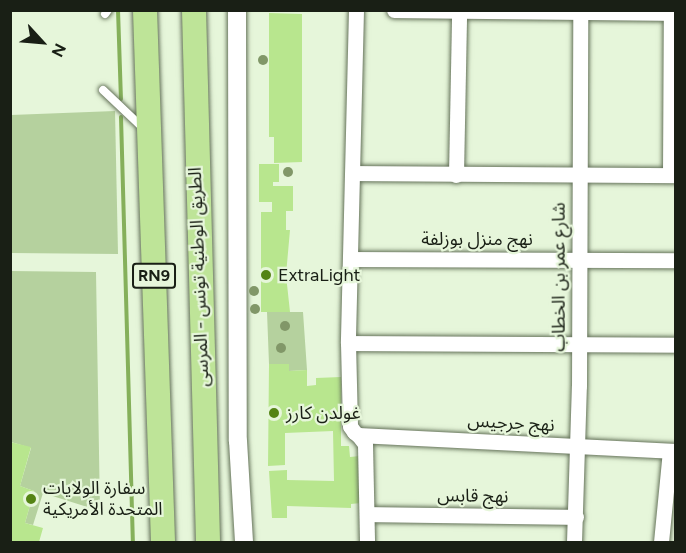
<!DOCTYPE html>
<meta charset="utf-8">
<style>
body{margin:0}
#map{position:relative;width:686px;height:553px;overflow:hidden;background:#e6f6da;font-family:Figtree,"Noto Sans Arabic",sans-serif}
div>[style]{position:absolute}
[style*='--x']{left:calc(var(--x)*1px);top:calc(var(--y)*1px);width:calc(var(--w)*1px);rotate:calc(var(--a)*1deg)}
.green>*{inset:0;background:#b5d19e}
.stream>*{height:4px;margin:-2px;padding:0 2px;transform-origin:2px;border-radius:2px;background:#85b05a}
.building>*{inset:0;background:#b8e68e}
.roads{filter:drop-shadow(0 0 2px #65735a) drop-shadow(0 0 2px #65735a)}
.service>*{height:8px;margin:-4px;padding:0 4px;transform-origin:4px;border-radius:4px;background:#fff}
.minor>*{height:15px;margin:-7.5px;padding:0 7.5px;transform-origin:7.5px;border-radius:7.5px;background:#fff}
.tertiary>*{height:18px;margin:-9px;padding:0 9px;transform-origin:9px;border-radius:9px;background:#fff}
.trunk>*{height:24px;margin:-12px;padding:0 12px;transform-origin:12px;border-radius:12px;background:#bee498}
.trees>*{width:10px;height:10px;margin:-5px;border-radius:50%;background:#819768}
.dots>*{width:16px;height:16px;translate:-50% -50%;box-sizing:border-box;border:3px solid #e6f6da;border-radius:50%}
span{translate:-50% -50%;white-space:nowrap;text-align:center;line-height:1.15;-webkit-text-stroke:4.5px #e6f6da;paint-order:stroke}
.shield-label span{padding:2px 4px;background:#e6f6da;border:2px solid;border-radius:4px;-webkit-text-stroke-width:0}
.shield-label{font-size:16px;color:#191f15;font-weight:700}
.street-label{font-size:18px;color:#191f15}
.poi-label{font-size:18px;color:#191f15}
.left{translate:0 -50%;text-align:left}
.frame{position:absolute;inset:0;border:12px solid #191f15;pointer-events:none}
.north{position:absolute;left:12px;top:12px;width:60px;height:60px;-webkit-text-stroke:4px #e6f6da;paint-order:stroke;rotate:116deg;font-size:16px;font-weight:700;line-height:24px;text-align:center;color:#191f15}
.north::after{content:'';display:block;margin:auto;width:21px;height:27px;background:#191f15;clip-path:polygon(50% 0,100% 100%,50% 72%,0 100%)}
</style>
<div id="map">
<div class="green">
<div style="clip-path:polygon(115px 111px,118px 254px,11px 253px,11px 115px)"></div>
<div style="clip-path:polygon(10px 271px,96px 272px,100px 511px,43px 493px,33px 525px,25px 523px,34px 491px,20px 486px,31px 448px,11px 442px)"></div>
<div style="clip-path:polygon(267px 312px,303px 312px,307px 370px,289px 371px,289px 364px,269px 364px)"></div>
</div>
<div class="stream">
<div style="--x:118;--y:10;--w:89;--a:88.1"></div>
<div style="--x:121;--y:117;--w:425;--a:88.4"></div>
</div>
<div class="building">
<div style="clip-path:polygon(269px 13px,302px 14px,302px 162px,274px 163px,274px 137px,269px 137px)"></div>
<div style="clip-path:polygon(259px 164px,279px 164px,279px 182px,273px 182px,273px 186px,293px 186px,293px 211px,286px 211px,286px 230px,290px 230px,286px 275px,290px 312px,261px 312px,261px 212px,272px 212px,272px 202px,259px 202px)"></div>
<div style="clip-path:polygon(269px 364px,289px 364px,289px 371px,307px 370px,307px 386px,316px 385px,316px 378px,341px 377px,341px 446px,349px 446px,350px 457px,360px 456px,361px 503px,351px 504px,351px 508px,287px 506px,287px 518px,272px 518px,269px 471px,287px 470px,287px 480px,334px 481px,333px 431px,285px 433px,285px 465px,268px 466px)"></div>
<div style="clip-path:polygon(10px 442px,31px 447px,20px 486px,34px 491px,25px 523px,43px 528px,39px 542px,10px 542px)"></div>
</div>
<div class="roads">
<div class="service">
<div style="--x:105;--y:14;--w:5;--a:-53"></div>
<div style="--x:103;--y:90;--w:55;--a:43.5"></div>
</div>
<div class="minor">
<div style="--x:356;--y:10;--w:333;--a:91.4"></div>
<div style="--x:348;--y:343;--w:83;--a:88.6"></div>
<div style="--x:350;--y:426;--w:7;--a:56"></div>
<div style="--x:354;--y:432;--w:5;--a:37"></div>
<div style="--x:358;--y:435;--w:318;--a:2.9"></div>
<div style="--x:394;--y:10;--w:282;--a:0.6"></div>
<div style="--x:353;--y:173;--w:323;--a:0.4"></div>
<div style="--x:456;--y:175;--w:162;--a:-88.9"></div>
<div style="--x:670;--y:175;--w:165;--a:-89.7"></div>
<div style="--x:350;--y:259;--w:326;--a:0.2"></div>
<div style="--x:348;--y:343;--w:328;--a:0.3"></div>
<div style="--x:358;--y:435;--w:11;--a:52"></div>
<div style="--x:365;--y:444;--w:98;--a:88.8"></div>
<div style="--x:368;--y:514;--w:208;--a:0.8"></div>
<div style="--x:574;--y:542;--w:156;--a:-88.2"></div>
<div style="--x:579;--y:386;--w:376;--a:-89.8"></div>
<div style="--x:661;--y:542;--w:91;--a:-84.4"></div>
</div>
<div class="tertiary">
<div style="--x:237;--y:10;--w:431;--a:89.9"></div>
<div style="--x:238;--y:441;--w:101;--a:86.6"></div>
</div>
<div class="trunk">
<div style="--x:145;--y:10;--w:532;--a:88.06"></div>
<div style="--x:194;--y:10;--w:532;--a:88.49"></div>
</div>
</div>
<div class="trees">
<div style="left:263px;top:60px"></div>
<div style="left:288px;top:172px"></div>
<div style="left:254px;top:291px"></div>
<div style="left:255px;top:309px"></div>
<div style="left:285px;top:326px"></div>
<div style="left:281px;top:348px"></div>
</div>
<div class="dots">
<div style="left:266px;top:275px;background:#548414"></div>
<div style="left:274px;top:413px;background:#548414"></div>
<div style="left:31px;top:499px;background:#548414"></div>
</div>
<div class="shield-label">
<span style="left:154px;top:276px">RN9</span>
</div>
<div class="street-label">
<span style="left:477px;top:239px">نهج منزل بوزلفة</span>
<span style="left:199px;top:277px;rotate:-92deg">الطريق الوطنية تونس - المرسى</span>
<span style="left:559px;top:277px;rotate:-90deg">شارع عمر بن الخطاب</span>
<span style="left:511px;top:423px;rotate:3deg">نهج جرجيس</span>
<span style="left:473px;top:496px;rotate:1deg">نهج قابس</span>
</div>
<div class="poi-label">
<span class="left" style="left:278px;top:275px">ExtraLight</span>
<span class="left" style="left:286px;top:413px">غولدن كارز</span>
<span class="left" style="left:43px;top:499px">سفارة الولايات<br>المتحدة الأمريكية</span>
</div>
<div class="frame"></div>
<div class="north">N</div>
</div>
